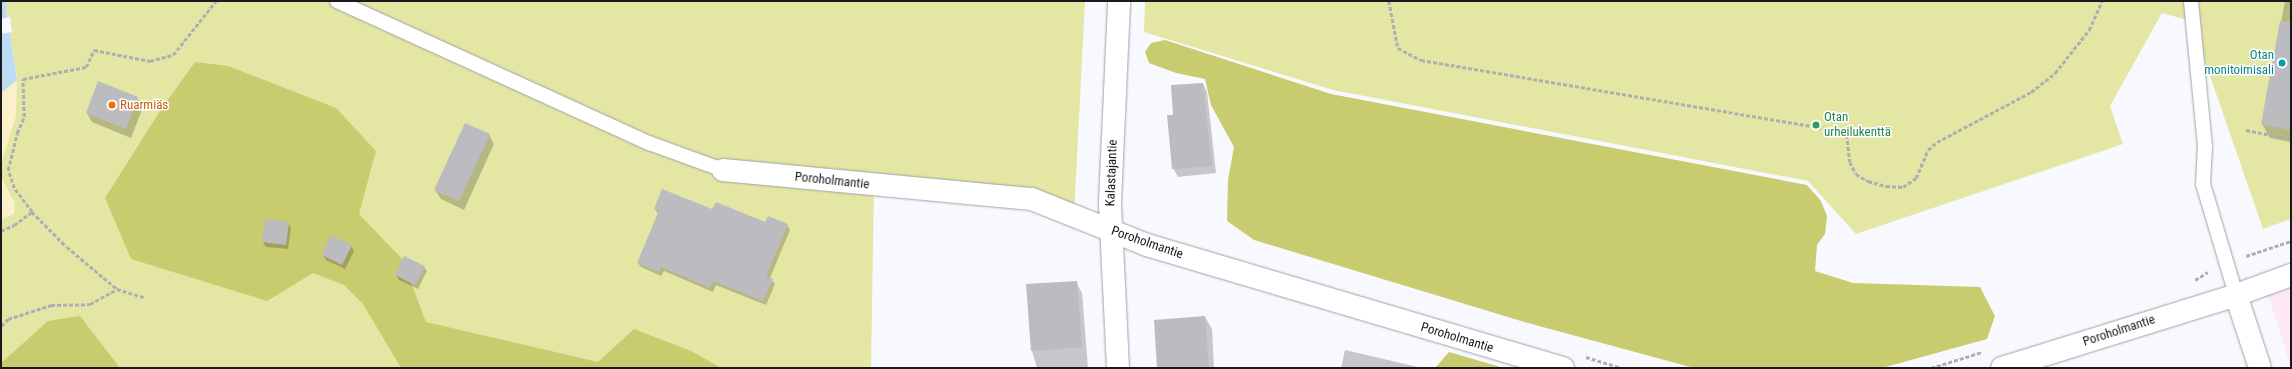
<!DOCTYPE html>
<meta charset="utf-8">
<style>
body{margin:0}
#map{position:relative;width:2292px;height:369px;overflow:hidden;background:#f8f9fe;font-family:"Roboto Condensed",sans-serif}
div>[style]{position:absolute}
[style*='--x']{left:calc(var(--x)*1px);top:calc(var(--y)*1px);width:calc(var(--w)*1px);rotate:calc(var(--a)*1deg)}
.education>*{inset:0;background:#fee8f5}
.green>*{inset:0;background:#e4e7a3}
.forest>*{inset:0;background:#c8cb6e}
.sand>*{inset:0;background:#faf0ca}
.water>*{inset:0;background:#bedbf4}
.pier>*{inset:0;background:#f8f9fe}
.shadow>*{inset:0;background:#0003}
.building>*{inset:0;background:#bbbbc0}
.path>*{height:2.5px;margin-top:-1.25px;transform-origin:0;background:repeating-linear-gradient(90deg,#afafb3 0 4px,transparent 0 6px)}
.roads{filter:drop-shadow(0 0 1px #a0a1a6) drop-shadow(0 0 1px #a0a1a6)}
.service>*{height:14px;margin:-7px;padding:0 7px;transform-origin:7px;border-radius:7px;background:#fff}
.minor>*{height:22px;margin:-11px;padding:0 11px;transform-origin:11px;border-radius:11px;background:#fff}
.dots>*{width:11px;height:11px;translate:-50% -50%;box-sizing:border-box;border:2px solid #fff;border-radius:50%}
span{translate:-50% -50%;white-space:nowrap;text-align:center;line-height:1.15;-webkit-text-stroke:3px #fff;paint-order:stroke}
.culture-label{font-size:13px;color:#0d838f}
.right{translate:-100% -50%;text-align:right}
.food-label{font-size:13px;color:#c56008}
.left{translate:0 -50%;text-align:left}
.leisure-label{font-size:13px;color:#27864d}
.street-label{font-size:13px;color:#1a1a1c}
.frame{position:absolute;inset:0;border:2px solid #1a1a1c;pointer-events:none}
</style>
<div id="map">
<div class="education">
<div style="clip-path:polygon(2291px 284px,2291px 367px,2267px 292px)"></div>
</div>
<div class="green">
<div style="clip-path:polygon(5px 1px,1085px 1px,1074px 216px,874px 186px,871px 368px,1px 368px,1px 93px,17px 79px)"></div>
<div style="clip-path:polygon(1145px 1px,2291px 1px,2291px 219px,2263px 229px,2191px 21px,2162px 13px,2110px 106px,2123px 144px,1856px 234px,1808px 181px,1333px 90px,1144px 32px)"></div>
</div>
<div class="forest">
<div style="clip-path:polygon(1165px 40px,1331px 94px,1807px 185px,1821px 201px,1827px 216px,1825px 234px,1817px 245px,1815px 271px,1853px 283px,1980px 287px,1995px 316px,1987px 339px,1882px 368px,1694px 368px,1528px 323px,1254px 240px,1227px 221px,1228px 180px,1234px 147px,1211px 105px,1205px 79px,1176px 73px,1149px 63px,1145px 52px,1151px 43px)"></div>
<div style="clip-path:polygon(195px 62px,228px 66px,336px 108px,376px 151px,359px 214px,402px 259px,426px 322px,598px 362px,634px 329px,691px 351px,721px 368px,401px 368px,363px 304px,344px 285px,313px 273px,267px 301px,131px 259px,105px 198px,160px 111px)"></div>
<div style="clip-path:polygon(80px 316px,120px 368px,1px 368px,1px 363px,48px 321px)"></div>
<div style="clip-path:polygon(1449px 352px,1504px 368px,1435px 368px)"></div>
</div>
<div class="sand">
<div style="clip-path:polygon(17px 80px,16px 116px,2px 161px,2px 179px,15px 203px,14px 214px,1px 220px,1px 93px)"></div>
</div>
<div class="water">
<div style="clip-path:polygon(1px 1px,5px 1px,17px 80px,1px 93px)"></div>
</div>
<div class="pier">
<div style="clip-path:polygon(10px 17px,12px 32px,1px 34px,1px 19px)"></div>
</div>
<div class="shadow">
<div style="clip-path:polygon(2285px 1px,2291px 1px,2291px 142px,2270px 138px,2262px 124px)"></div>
<div style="clip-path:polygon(1203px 84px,1207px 92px,1216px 173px,1178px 177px,1173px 168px,1174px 116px)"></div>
<div style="clip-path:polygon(137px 98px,143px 107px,131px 138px,92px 122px,87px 113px)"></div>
<div style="clip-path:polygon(489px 135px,494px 144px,464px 210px,441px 199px,435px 190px)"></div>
<div style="clip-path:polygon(655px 209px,713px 211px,765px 223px,787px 225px,790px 230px,770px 278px,775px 284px,766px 305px,716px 285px,713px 292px,664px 271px,661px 276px,641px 267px,638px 263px,658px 213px)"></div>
<div style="clip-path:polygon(288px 223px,291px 228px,288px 249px,266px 247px,263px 242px)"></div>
<div style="clip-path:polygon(351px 246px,354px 251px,345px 269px,326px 260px,323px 255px)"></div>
<div style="clip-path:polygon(424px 267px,427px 271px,418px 289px,399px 280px,396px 275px)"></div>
<div style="clip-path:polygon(1076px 282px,1082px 293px,1088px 368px,1037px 368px,1032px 351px,1027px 285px)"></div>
<div style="clip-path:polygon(1205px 317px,1212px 329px,1214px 368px,1158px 368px)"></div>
<div style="clip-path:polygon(1345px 350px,1418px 367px,1418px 368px,1341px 368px)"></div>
</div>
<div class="building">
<div style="clip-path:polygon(2280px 21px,2291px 22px,2291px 130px,2261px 124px)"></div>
<div style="clip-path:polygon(98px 81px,138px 97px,126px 129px,86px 113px)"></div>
<div style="clip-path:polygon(1203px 83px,1212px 166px,1172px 169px,1167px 115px,1173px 115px,1171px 85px)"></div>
<div style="clip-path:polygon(465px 123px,490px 134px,459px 201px,434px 190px)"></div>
<div style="clip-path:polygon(662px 189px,712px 209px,716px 202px,765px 222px,768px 216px,788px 224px,766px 276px,773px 279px,763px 301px,713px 281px,710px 288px,661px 267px,659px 272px,637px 263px,659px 211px,654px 209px)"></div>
<div style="clip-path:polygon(265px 219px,289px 222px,286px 245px,262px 242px)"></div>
<div style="clip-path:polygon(331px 235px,352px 245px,342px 265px,322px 255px)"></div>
<div style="clip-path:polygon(404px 256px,425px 266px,415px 285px,395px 275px)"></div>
<div style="clip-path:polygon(1077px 281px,1082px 347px,1031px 351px,1026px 284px)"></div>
<div style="clip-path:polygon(1205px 316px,1209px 368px,1157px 368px,1154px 320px)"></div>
</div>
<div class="path">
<div style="--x:1389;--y:1;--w:48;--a:79.2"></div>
<div style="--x:1398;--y:48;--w:26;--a:28"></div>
<div style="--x:1421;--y:60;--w:420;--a:9.6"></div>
<div style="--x:1835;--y:130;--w:13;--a:23"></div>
<div style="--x:1847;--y:135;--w:27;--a:84"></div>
<div style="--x:1850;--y:162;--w:13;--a:63"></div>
<div style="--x:1856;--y:174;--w:14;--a:30"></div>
<div style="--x:1868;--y:181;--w:19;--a:16"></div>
<div style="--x:1886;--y:186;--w:17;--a:3"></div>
<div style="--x:1903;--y:187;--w:16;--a:-35"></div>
<div style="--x:1916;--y:178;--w:30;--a:-67"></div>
<div style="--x:1928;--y:150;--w:12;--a:-42"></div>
<div style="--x:1937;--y:142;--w:106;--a:-28"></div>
<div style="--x:2031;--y:92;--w:31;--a:-38"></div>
<div style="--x:2055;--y:73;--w:55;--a:-51.7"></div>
<div style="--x:2089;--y:30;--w:32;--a:-66"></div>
<div style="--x:2246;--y:130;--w:46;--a:11.3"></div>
<div style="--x:32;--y:212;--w:49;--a:45"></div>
<div style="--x:67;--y:247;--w:65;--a:40"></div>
<div style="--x:117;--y:289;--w:28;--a:17"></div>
<div style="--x:1;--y:231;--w:14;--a:-25"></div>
<div style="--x:14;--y:225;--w:22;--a:-36"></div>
<div style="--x:32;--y:212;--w:30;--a:-127"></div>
<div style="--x:14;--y:188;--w:19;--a:-108"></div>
<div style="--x:8;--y:170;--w:38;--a:-76"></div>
<div style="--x:17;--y:133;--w:17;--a:-66"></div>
<div style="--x:24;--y:117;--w:38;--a:-92"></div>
<div style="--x:23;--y:79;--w:64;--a:-10.8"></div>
<div style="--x:86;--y:67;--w:19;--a:-65"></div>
<div style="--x:94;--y:50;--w:57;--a:11.1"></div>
<div style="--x:150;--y:61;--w:24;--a:-15"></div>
<div style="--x:173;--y:55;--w:69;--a:-51.5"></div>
<div style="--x:2246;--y:256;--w:47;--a:-18.4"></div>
<div style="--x:2195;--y:280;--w:15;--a:-32"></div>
<div style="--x:1;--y:326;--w:10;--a:-45"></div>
<div style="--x:8;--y:319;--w:45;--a:-18"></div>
<div style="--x:51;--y:305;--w:39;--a:-1"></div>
<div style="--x:90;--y:304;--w:31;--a:-29"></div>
<div style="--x:1586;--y:357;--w:39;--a:17"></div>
<div style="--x:1931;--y:368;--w:53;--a:-17.4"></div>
</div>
<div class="roads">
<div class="service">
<div style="--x:337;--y:1;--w:343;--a:24.5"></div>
<div style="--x:649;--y:143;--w:79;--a:20"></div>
<div style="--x:2191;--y:1;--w:146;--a:84.5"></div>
<div style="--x:2205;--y:146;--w:38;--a:93"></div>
<div style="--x:2203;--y:184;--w:116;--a:73.4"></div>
</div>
<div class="minor">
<div style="--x:723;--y:170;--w:310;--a:5.4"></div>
<div style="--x:1032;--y:199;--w:124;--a:21.8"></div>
<div style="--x:1147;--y:245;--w:434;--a:16.5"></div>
<div style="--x:2236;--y:295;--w:77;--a:71.8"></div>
<div style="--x:1118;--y:368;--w:166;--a:-92.8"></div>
<div style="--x:1110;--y:202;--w:201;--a:-87.4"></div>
<div style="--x:2002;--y:368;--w:245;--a:-17.3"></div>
<div style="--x:2236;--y:295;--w:59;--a:-20"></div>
</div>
</div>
<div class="dots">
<div style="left:2282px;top:63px;background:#0f9aa8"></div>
<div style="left:112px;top:105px;background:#e8710a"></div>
<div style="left:1816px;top:125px;background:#2e9e5b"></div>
</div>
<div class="culture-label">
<span class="right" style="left:2274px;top:63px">Otan<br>monitoimisali</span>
</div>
<div class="food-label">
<span class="left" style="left:120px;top:105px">Ruarmiäs</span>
</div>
<div class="leisure-label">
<span class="left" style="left:1824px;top:125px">Otan<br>urheilukenttä</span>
</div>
<div class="street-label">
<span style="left:1112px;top:173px;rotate:-88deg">Kalastajantie</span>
<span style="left:832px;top:181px;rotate:6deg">Poroholmantie</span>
<span style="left:1147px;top:243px;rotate:19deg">Poroholmantie</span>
<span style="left:2119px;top:331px;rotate:-18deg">Poroholmantie</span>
<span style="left:1457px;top:338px;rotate:17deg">Poroholmantie</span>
</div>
<div class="frame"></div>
</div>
